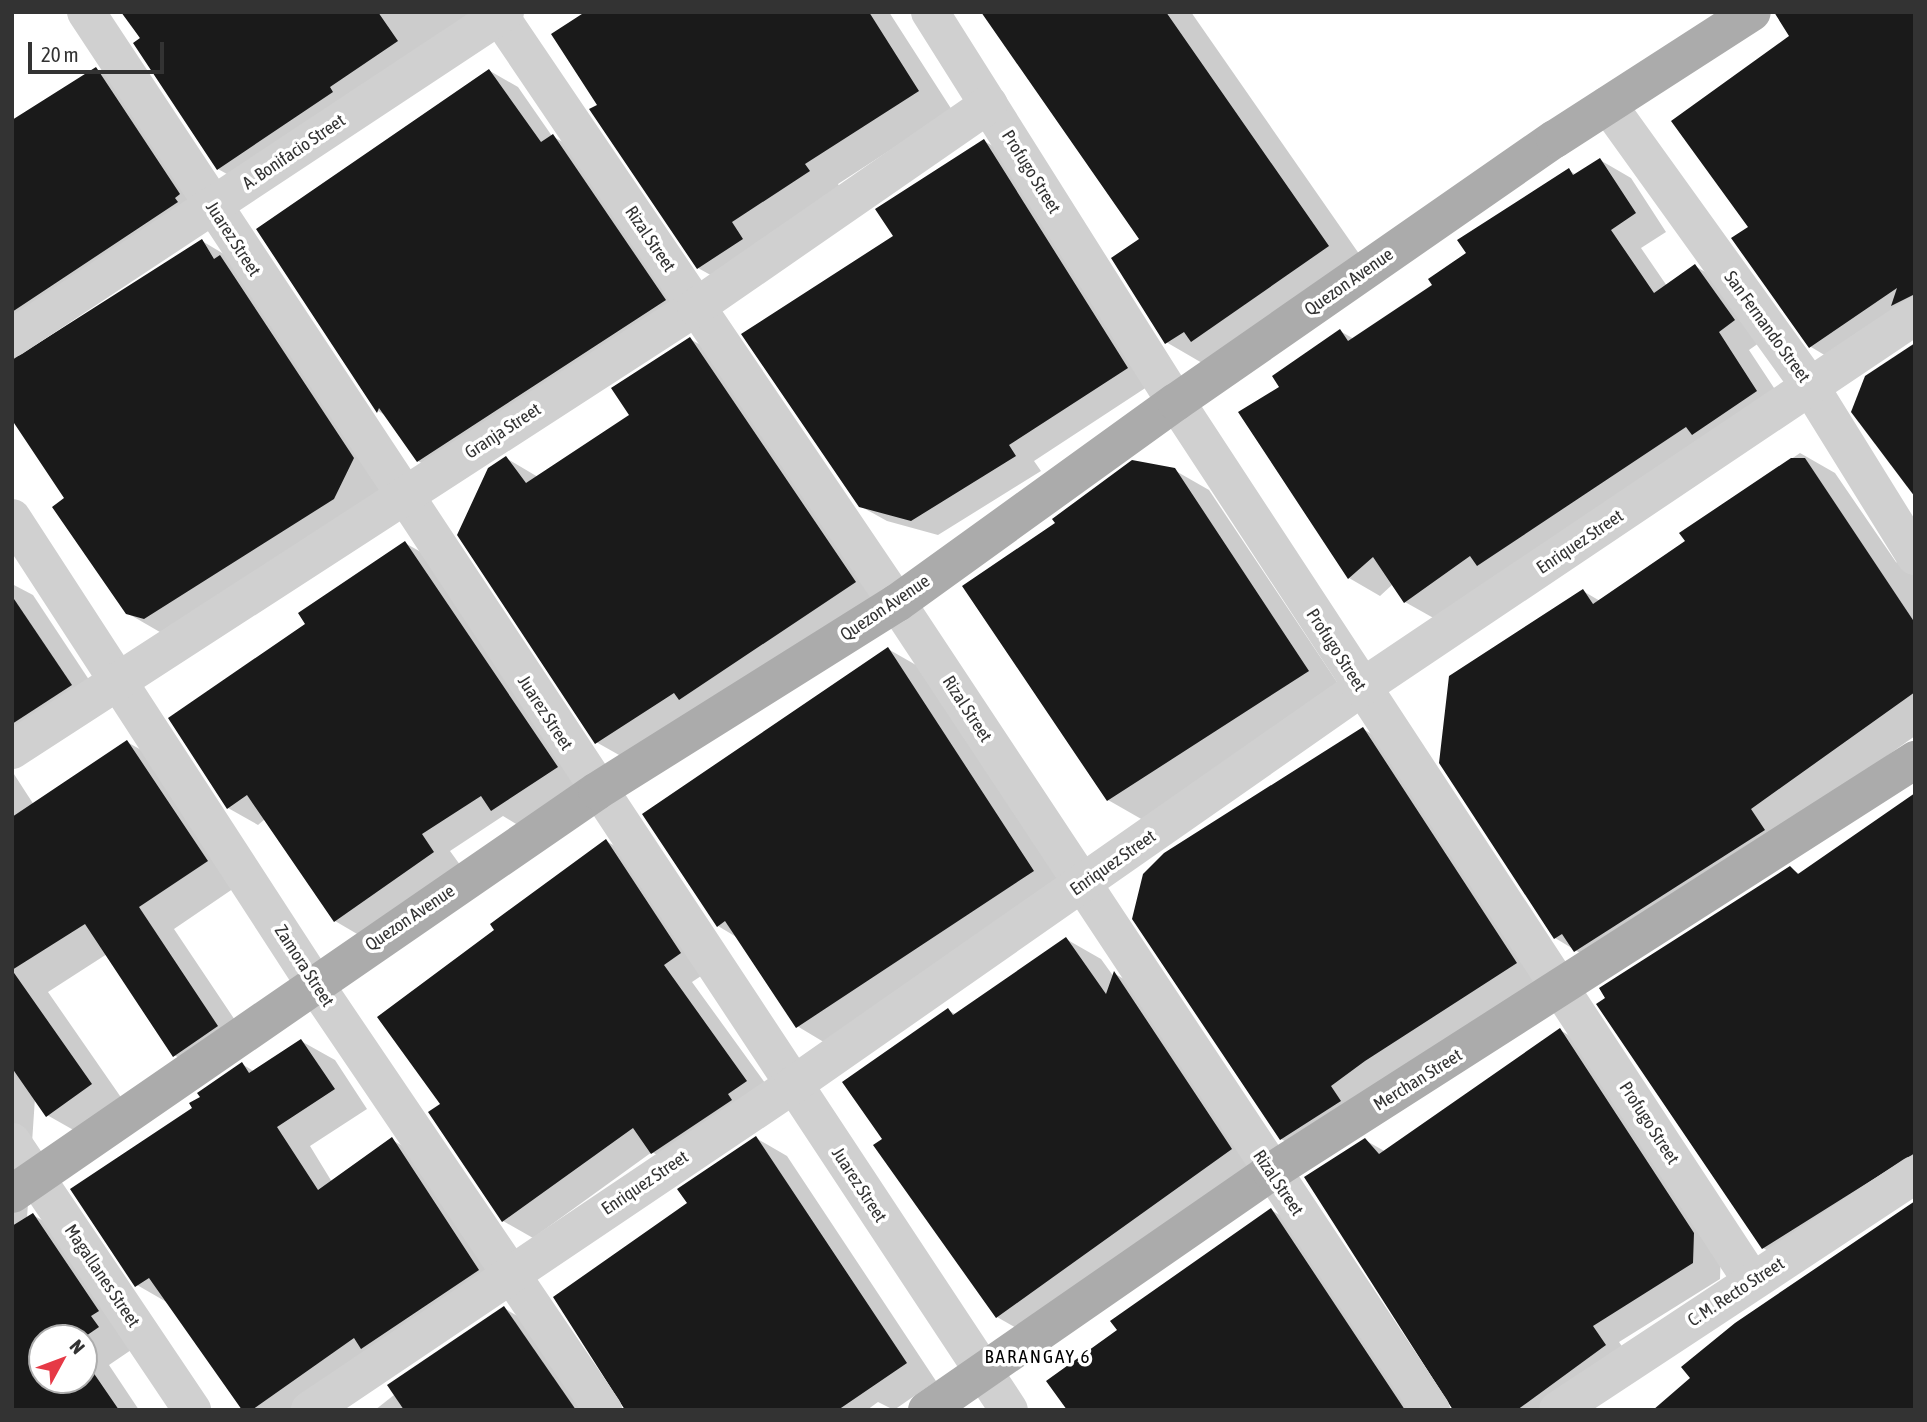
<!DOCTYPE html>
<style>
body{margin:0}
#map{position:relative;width:1927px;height:1422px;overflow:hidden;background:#fff;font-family:"Asap Condensed",sans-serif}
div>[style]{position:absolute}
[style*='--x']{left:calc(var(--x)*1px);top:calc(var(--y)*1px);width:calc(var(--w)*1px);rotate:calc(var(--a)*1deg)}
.shadow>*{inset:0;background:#0003}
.building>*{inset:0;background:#1a1a1a}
.minor>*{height:38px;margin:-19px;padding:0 19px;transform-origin:19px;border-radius:19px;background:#d0d0d0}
.major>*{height:38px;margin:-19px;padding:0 19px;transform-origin:19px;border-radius:19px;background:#ababab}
span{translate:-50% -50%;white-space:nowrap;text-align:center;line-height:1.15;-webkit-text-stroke:7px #fff;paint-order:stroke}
.street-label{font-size:18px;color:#333}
.neighbourhood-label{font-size:19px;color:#000;letter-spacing:2px}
.frame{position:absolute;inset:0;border:14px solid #333;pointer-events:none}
.north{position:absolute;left:28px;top:1324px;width:70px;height:70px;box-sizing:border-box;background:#fff;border:2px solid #adadad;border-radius:50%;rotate:49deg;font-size:19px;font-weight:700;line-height:28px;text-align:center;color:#333}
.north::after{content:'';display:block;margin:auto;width:24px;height:32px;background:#e63946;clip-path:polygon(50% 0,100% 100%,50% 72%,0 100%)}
.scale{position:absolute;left:28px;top:42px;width:136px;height:32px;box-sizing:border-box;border:4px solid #333;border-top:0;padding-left:9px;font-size:21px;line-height:24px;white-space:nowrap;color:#333;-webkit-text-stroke:5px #fff;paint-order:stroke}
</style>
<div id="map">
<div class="shadow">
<div style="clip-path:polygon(124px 12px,469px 12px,474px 19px,250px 187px,218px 169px)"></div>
<div style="clip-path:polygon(588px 12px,889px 12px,952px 110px,838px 184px,842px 191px,732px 287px,698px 268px,599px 105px)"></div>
<div style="clip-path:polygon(983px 12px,1191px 12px,1371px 271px,1209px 367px,1166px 342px,1141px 240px)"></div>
<div style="clip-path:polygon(1915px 12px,1915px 323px,1848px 369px,1811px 347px,1750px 227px,1791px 37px)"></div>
<div style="clip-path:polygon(96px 69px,133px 90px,217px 216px,37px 341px,31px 354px,202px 241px,239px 263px,391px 481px,372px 520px,165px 635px,127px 613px,67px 499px,12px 417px,12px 122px)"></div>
<div style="clip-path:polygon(490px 71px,518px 87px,552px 136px,581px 152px,693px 317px,446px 477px,418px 461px,388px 417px,378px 411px,258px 230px)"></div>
<div style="clip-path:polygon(984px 141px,1011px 156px,1153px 383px,1034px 461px,1041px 471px,938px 535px,887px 521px,860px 506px,895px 237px)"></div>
<div style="clip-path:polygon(1600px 160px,1631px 178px,1666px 232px,1641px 248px,1667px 286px,1695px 266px,1727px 285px,1766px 338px,1749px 350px,1788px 409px,1437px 620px,1405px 602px,1393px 584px,1380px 596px,1349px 578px,1282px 388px,1340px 331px,1354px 339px,1434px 286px,1569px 170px,1576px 175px)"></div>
<div style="clip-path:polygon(690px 339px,729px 361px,893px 604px,635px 764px,596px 742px,506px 458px,538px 477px,631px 415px)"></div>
<div style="clip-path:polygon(1800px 453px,1835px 473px,1896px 562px,1915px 573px,1915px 736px,1784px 829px,1610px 971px,1555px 938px,1583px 591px,1600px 601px,1687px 542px,1681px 534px)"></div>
<div style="clip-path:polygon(1174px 470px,1209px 490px,1343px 691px,1143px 820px,1108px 800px)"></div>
<div style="clip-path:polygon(405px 543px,435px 560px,587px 784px,521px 827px,503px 816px,450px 851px,463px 869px,364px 938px,335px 921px,265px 819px,258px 825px,228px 808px,307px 625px)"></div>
<div style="clip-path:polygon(12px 584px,33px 595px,107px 707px,12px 769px)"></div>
<div style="clip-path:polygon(888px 649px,923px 669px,1068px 891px,832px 1047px,797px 1026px,738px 938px,718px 926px)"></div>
<div style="clip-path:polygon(1363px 729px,1395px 747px,1548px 981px,1313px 1157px,1281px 1139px)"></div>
<div style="clip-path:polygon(evenodd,127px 742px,168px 765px,243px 882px,174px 929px,253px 1047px,211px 1076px,174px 1055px,107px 954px,48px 992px,127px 1106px,84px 1136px,47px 1115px,35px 1098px,27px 1218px,33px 1215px,70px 1236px,134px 1348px,109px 1365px,139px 1410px,12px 1410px,12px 771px,34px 805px,127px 742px,42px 1338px,84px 1338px,84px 1380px,42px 1380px,42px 1338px)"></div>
<div style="clip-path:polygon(1915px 795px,1915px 1187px,1795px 1266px,1763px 1248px,1790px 868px,1801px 875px)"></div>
<div style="clip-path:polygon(606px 841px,636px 858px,710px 970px,692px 982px,776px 1098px,682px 1170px,652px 1152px,533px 1238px,503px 1221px,442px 1104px,497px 931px)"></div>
<div style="clip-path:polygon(1066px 939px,1101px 959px,1114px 977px,1115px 974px,1149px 993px,1266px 1169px,1032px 1337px,997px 1317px,884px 1139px,948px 1010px,957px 1015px)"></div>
<div style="clip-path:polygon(1560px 1030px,1587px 1046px,1721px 1250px,1720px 1279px,1619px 1342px,1632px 1361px,1563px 1410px,1455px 1410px,1365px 1140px,1386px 1152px)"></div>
<div style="clip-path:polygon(301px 1041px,335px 1060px,367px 1109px,310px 1146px,332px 1182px,392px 1140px,426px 1159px,511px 1290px,312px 1410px,244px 1410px,170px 1304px,137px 1285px,195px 1108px,242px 1064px,255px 1072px)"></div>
<div style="clip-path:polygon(756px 1138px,787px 1156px,936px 1381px,894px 1410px,878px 1402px,867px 1410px,626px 1410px,689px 1204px)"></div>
<div style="clip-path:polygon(1271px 1210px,1299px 1226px,1420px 1410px,1069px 1410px,1119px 1330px)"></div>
<div style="clip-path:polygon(504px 1308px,534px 1326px,593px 1410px,375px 1410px)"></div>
</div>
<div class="building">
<div style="clip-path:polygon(121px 12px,378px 12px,398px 41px,330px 87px,333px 92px,217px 170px,133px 43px,140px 38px)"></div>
<div style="clip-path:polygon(585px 12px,869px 12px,919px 91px,805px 164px,810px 171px,732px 222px,743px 239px,697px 269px,589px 109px,597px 105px,551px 34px)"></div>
<div style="clip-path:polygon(981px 12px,1166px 12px,1329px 246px,1191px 342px,1184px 332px,1165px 344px,1111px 258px,1139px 239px)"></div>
<div style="clip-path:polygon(1774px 12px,1915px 12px,1915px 294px,1891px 306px,1897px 288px,1809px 348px,1731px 238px,1748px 227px,1671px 121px,1789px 36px)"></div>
<div style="clip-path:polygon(96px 67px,180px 194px,175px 198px,178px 202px,12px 312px,12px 120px)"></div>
<div style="clip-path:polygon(489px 69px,541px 142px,553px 134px,666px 300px,417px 462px,379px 408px,377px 413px,256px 229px)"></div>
<div style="clip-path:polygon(984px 139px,1128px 368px,1009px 445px,1016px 456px,911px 521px,859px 507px,741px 334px,893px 236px,875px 209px)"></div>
<div style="clip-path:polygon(1600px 158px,1636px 213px,1611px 230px,1654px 293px,1695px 264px,1735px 320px,1719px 332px,1757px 391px,1692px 435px,1686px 427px,1477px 566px,1470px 556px,1404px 603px,1373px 557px,1348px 579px,1238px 412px,1279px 387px,1272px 376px,1340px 329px,1348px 341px,1432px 285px,1428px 279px,1466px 253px,1457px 240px,1569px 168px,1573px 175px)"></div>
<div style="clip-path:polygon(202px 239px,214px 259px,220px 255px,354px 458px,334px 499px,144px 619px,126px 614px,52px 507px,64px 498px,12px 420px,12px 360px)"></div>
<div style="clip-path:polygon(690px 337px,856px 582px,679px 700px,674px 693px,595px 744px,457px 535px,488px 468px,506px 456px,526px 483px,629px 415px,611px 388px)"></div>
<div style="clip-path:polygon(1915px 343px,1915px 497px,1851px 412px,1865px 376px)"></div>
<div style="clip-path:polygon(1791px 458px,1805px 458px,1915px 623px,1915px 692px,1751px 809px,1765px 830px,1574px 952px,1562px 934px,1554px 939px,1439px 763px,1449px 676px,1583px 589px,1593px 604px,1685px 541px,1679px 533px)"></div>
<div style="clip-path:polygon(1132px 460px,1175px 468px,1309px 671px,1107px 801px,962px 586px,1055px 523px,1052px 519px)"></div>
<div style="clip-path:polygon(405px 541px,558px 767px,491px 811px,481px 796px,422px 834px,434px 852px,334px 922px,247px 795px,227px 809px,168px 718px,305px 624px,298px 613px)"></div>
<div style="clip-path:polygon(12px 596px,72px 685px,12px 724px)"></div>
<div style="clip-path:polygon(888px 647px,1034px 871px,796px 1028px,725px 921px,717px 927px,642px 814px)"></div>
<div style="clip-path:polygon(1363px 727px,1517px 963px,1365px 1061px,1331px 1086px,1341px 1101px,1280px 1140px,1132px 919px,1143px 874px,1164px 853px)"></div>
<div style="clip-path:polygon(127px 740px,208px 861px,139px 907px,218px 1026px,173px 1057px,85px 924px,12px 970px,92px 1084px,46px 1117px,12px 1068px,12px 817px)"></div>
<div style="clip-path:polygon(1915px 793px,1915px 1153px,1762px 1249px,1596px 1004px,1605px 998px,1599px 988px,1790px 866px,1798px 874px)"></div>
<div style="clip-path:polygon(606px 839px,681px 953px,664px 965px,747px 1081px,728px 1094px,732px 1100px,651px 1154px,633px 1128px,502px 1222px,428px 1112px,440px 1104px,377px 1017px,494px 930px,490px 924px)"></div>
<div style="clip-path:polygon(1066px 937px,1106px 994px,1114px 971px,1232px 1149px,996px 1318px,873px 1145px,882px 1139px,842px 1082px,948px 1008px,953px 1015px)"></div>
<div style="clip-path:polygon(1560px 1028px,1694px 1233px,1693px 1263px,1593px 1326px,1606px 1345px,1517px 1410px,1453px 1410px,1304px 1177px,1365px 1138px,1379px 1154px)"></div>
<div style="clip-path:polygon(301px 1039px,335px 1089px,277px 1127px,318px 1190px,392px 1137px,479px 1270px,361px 1349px,354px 1338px,252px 1410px,242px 1410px,149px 1278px,135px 1287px,70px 1189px,192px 1108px,189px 1103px,200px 1097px,197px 1093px,242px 1062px,249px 1073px)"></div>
<div style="clip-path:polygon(756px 1136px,907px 1363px,838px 1410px,625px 1410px,553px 1297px,687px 1203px,677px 1189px)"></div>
<div style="clip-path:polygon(1915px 1201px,1915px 1410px,1653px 1410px,1690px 1378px,1681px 1367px,1735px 1323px)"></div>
<div style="clip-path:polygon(1271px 1208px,1405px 1410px,1067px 1410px,1046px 1381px,1117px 1330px,1110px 1321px)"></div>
<div style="clip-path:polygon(33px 1213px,99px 1311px,91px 1316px,99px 1327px,83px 1338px,42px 1338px,42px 1380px,84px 1380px,84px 1359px,119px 1410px,12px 1410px,12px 1226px)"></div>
<div style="clip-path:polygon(504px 1306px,576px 1410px,404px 1410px,387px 1385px)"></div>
</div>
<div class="minor">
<div style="--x:86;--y:12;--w:1675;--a:56.57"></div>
<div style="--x:497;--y:12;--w:714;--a:55.91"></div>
<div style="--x:897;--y:603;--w:968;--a:56.51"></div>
<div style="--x:930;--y:12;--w:461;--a:57.8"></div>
<div style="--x:1176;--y:402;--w:1051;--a:56.76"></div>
<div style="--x:1608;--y:105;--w:348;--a:54.3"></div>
<div style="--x:1811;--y:388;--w:198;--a:58.2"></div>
<div style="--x:12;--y:338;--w:591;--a:-33.47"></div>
<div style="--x:12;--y:518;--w:554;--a:57"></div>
<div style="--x:314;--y:983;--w:516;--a:55.91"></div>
<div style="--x:12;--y:750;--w:815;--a:-32.93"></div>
<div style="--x:696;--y:307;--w:356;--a:-34.7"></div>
<div style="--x:12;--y:1142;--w:323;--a:56.1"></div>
<div style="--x:310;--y:1410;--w:582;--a:-33.94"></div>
<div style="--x:793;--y:1085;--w:693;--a:-34.95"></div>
<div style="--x:1361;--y:688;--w:667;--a:-33.88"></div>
<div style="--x:1558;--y:1410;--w:427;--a:-33.4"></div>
</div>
<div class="major">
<div style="--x:12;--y:1194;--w:710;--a:-34.56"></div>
<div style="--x:597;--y:791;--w:354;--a:-32.1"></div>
<div style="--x:897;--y:603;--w:344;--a:-35.8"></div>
<div style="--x:1176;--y:402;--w:461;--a:-34.8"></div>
<div style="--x:1555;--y:139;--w:234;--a:-32.8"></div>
<div style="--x:927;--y:1410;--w:418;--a:-34.7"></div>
<div style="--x:1271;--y:1172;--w:765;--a:-32.61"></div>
</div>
<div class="street-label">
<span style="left:294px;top:152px;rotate:-34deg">A. Bonifacio Street</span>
<span style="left:1031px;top:172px;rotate:58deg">Profugo Street</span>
<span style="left:233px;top:239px;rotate:57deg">Juarez Street</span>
<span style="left:650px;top:239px;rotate:56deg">Rizal Street</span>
<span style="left:1349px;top:282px;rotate:-35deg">Quezon Avenue</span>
<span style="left:1767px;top:327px;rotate:54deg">San Fernando Street</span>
<span style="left:503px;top:431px;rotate:-33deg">Granja Street</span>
<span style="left:1580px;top:542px;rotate:-34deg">Enriquez Street</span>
<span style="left:885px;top:608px;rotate:-34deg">Quezon Avenue</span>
<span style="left:1336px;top:650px;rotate:57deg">Profugo Street</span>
<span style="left:967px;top:709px;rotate:57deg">Rizal Street</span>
<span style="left:545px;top:713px;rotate:57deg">Juarez Street</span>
<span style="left:1113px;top:863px;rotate:-35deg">Enriquez Street</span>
<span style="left:410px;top:918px;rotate:-34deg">Quezon Avenue</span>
<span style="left:304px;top:966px;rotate:57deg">Zamora Street</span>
<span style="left:1418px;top:1080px;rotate:-32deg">Merchan Street</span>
<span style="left:1649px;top:1123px;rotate:57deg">Profugo Street</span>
<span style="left:645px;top:1183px;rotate:-34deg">Enriquez Street</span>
<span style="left:1278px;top:1183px;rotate:56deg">Rizal Street</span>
<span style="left:859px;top:1185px;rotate:57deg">Juarez Street</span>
<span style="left:102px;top:1276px;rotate:56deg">Magallanes Street</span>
<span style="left:1736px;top:1292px;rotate:-33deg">C. M. Recto Street</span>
</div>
<div class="neighbourhood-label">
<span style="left:1038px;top:1357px">BARANGAY 6</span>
</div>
<div class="frame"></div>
<div class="north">N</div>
<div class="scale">20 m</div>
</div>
